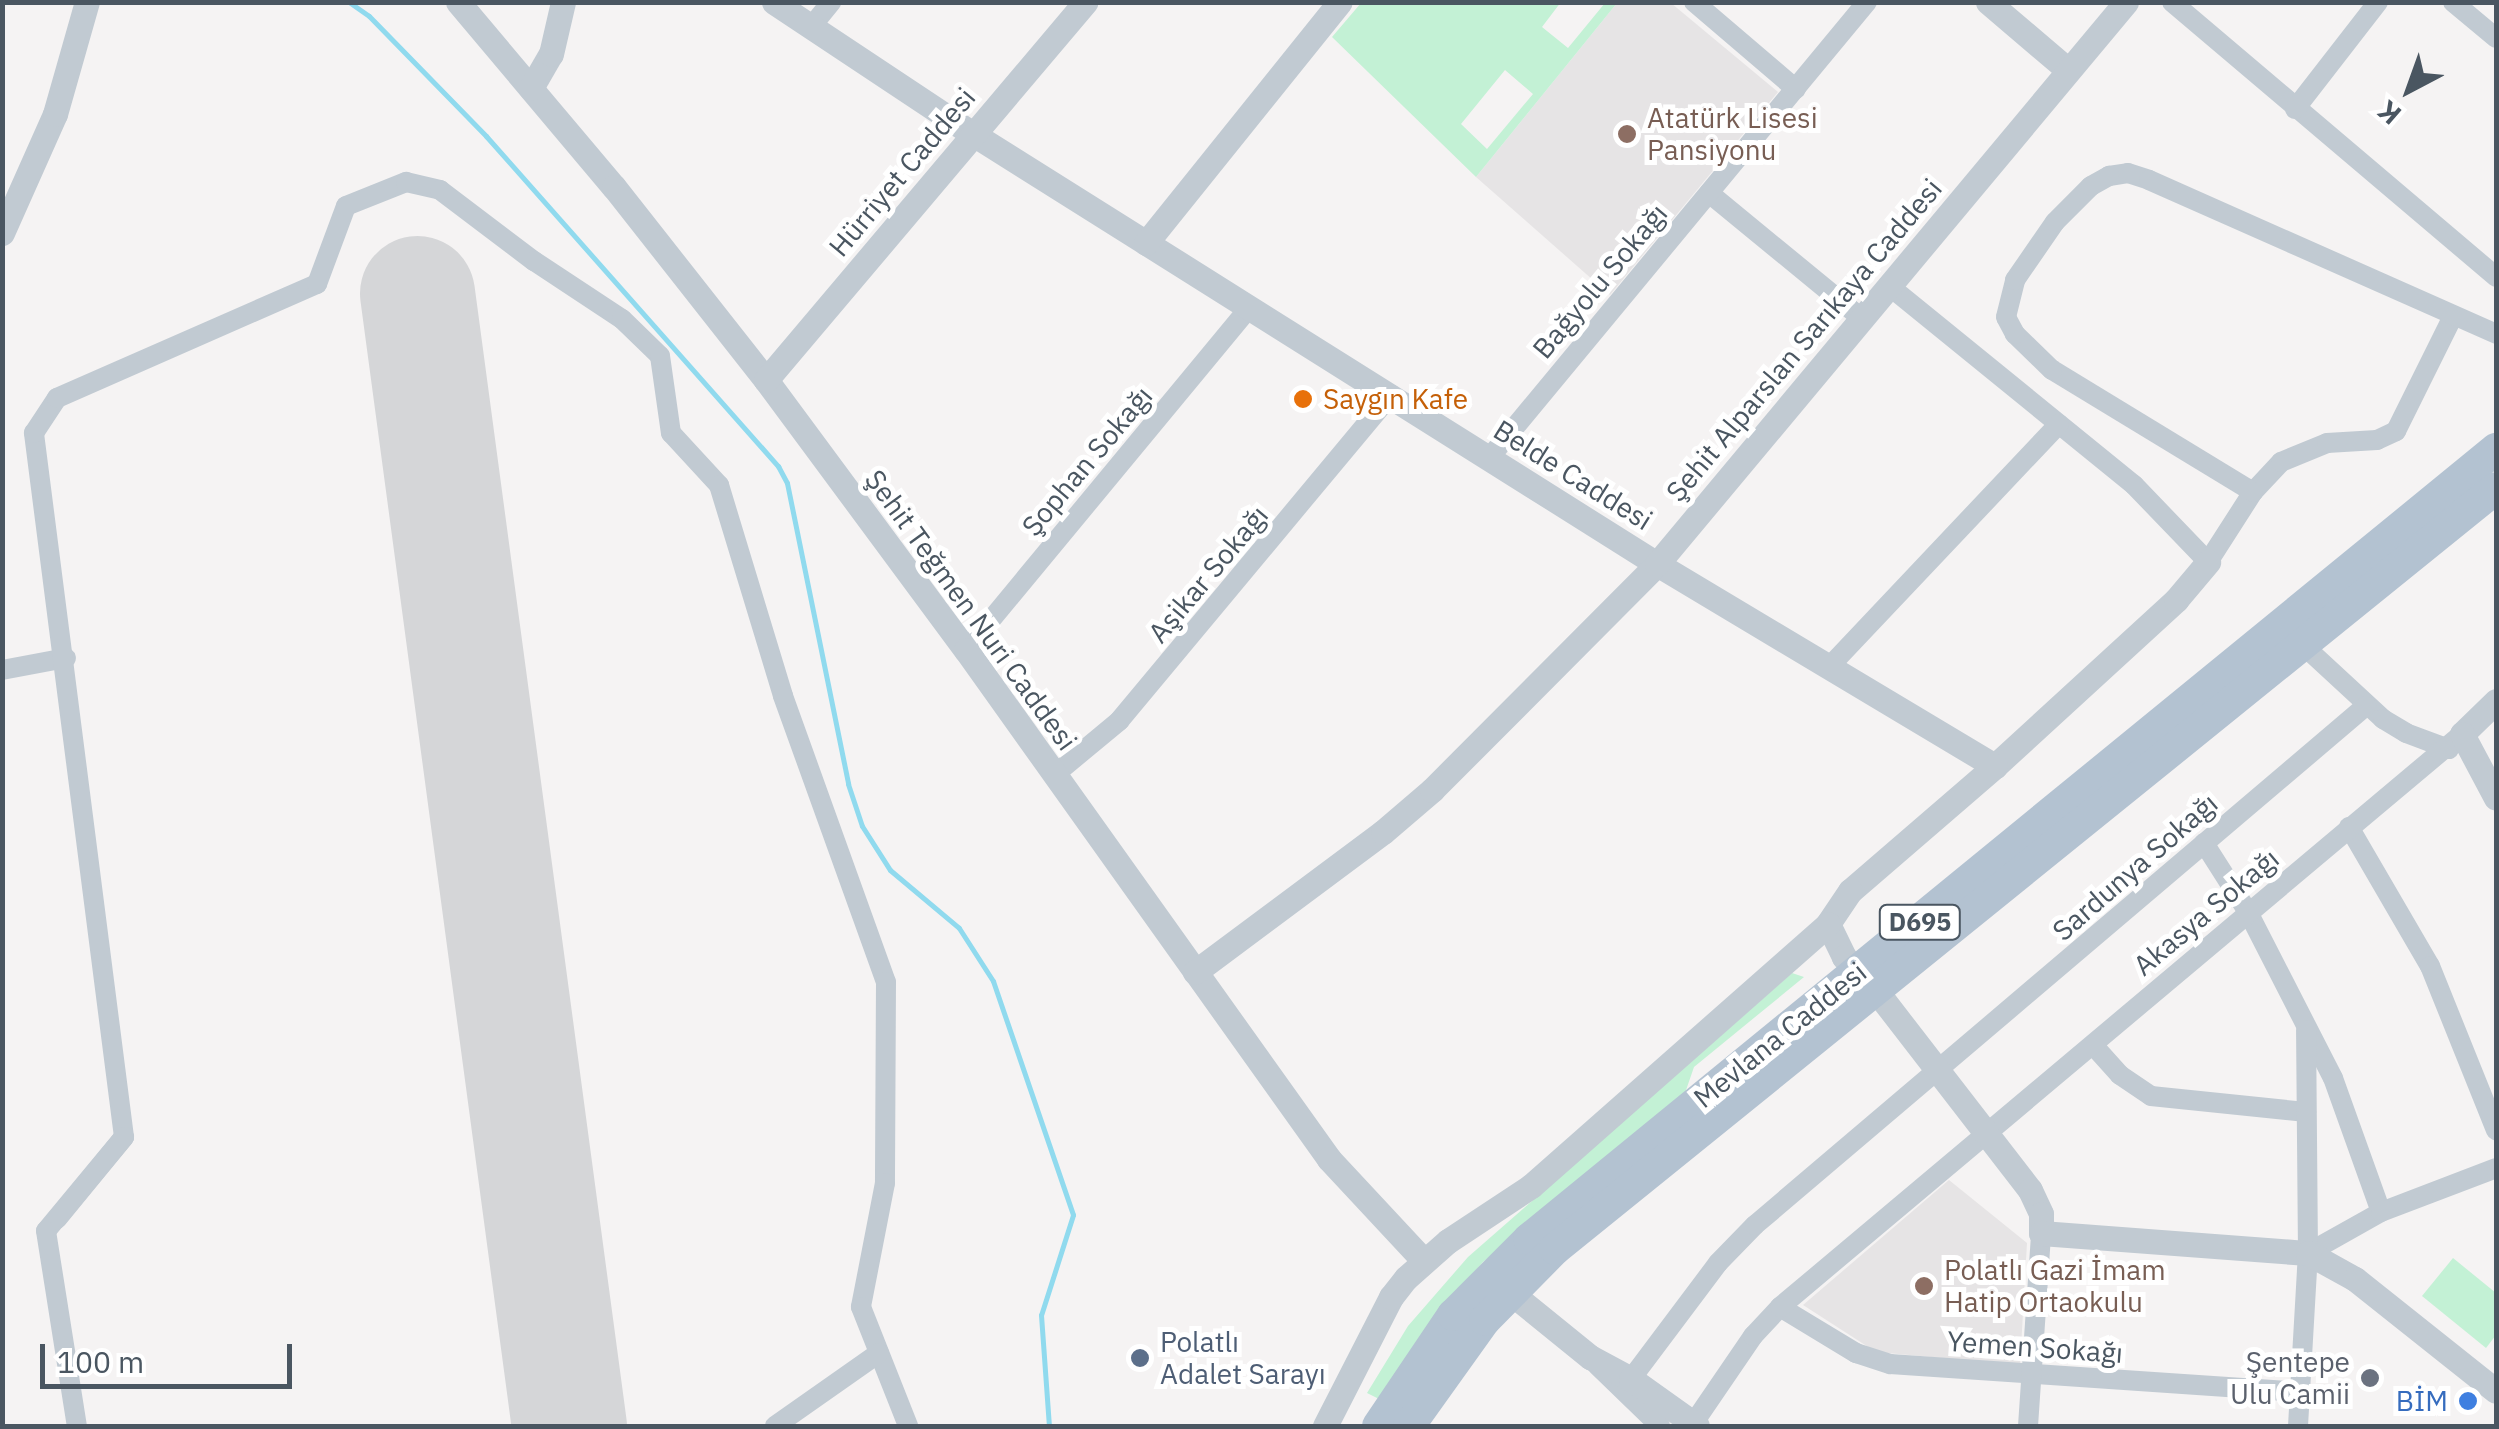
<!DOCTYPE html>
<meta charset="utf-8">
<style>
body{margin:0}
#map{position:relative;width:2499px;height:1429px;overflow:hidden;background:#f5f3f3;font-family:"IBM Plex Sans",sans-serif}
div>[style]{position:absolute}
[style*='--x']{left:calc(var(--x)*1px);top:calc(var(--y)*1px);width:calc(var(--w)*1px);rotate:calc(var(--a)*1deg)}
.education>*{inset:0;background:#e6e4e5}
.green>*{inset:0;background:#c3f1d5}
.stream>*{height:5px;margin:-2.5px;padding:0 2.5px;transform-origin:2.5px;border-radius:2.5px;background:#90daee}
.runway>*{height:115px;margin:-57.5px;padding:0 57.5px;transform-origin:57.5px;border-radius:57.5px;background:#d5d6d8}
.minor>*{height:20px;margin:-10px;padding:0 10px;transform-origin:10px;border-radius:10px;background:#c1cad2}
.tertiary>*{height:25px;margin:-12.5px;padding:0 12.5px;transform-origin:12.5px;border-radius:12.5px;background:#c1cad2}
.primary>*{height:32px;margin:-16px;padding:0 16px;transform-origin:16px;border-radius:16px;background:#b3c2d1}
.dots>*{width:28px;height:28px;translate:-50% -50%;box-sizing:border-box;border:5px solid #fff;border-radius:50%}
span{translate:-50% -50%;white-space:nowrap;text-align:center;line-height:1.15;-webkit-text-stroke:10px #fff;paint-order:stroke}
.shield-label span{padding:2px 8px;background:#fff;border:2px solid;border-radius:8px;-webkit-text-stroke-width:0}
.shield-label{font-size:25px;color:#4a5661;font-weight:700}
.education-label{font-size:28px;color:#785e54}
.left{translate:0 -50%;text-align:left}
.street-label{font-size:28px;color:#4a5661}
.food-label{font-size:28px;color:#c56008}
.service-label{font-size:28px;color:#4e5e75}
.worship-label{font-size:28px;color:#5b616d}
.right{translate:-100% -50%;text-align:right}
.shop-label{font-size:28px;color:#366cbe}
.frame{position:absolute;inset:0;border:5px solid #4a5661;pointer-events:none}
.north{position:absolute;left:2359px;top:40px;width:100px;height:100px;-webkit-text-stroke:8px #fff;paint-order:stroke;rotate:221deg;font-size:28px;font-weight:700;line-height:40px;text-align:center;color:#4a5661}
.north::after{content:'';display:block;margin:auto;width:35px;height:45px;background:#4a5661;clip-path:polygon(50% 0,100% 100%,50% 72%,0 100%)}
.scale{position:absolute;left:40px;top:1344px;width:252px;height:45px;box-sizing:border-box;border:5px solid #4a5661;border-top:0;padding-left:12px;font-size:30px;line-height:35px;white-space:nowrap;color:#4a5661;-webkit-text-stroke:8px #fff;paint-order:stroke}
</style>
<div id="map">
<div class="education">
<div style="clip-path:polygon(1617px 3px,1671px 3px,1778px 92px,1610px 295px,1476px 177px)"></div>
<div style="clip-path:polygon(1949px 1180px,2027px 1243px,2020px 1365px,1876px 1352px,1803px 1305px)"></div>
</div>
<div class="green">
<div style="clip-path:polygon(evenodd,1561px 2px,1542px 27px,1568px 48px,1605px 3px,1617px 3px,1476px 177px,1332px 37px,1361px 3px,1561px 2px,1505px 70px,1533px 94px,1487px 149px,1461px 124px,1505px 70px)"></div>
<div style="clip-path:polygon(1792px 973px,1804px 977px,1694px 1067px,1684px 1096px,1483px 1262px,1427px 1326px,1379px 1399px,1367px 1393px,1408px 1326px,1468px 1257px)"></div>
<div style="clip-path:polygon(2453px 1258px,2496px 1293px,2496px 1335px,2486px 1348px,2422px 1296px)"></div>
</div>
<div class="stream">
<div style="--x:349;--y:2;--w:24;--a:35"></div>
<div style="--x:369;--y:16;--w:168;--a:45.7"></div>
<div style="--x:486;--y:136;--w:441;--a:48.5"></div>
<div style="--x:778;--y:466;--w:19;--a:62"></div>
<div style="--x:787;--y:483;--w:307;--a:78.5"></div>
<div style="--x:848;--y:784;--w:44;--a:71.6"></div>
<div style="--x:862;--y:826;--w:52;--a:57.5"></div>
<div style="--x:890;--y:870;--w:90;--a:40"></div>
<div style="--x:959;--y:928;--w:63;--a:57.3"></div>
<div style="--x:993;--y:981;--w:247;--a:71.1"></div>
<div style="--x:1073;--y:1215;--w:105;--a:107.7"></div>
<div style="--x:1041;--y:1315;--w:111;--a:85.9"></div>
</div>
<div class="runway">
<div style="--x:417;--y:293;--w:1143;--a:82.36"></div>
</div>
<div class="minor">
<div style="--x:1694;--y:2;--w:134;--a:40.5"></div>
<div style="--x:2172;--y:2;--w:425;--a:40.3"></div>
<div style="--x:2453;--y:2;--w:56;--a:39.9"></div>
<div style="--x:811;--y:27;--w:32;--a:-51"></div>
<div style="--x:2295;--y:109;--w:135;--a:-52.2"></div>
<div style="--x:1709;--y:193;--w:197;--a:39.4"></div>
<div style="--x:1888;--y:285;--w:317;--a:39.1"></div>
<div style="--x:2134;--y:485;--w:107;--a:46.1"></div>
<div style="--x:2208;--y:562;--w:83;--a:-57.3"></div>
<div style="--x:2253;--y:492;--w:41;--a:-47"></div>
<div style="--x:2281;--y:462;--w:50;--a:-22.4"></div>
<div style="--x:2327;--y:443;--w:50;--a:-3.4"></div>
<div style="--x:2377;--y:440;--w:21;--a:-25"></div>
<div style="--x:2396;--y:431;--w:126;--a:-63.6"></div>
<div style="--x:1490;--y:457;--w:591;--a:-50.36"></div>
<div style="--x:2253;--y:492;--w:235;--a:-148.7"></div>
<div style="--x:2052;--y:370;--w:52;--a:-135.8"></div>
<div style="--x:2015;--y:334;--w:19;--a:-118"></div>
<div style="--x:2006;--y:317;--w:38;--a:-76"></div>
<div style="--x:2015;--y:280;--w:70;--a:-55.4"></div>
<div style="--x:2055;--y:222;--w:51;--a:-45"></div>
<div style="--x:2091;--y:186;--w:21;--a:-29"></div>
<div style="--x:2109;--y:176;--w:19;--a:-9"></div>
<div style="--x:2128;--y:173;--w:22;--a:18"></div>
<div style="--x:2149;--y:180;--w:380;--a:23.9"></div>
<div style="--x:2304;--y:646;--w:108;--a:42.7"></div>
<div style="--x:2383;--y:719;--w:27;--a:31"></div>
<div style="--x:2406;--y:733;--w:46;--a:20.4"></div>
<div style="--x:966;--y:650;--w:445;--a:-50.4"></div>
<div style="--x:1830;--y:666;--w:333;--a:-46.6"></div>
<div style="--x:2;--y:670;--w:65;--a:-10.6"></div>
<div style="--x:1054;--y:775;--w:85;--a:-39.7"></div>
<div style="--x:1119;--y:721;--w:425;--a:-50.2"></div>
<div style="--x:2349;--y:827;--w:161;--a:59.8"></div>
<div style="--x:2430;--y:966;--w:177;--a:68.1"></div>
<div style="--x:2204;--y:843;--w:82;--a:57.5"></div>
<div style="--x:2248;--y:912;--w:186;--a:62.9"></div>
<div style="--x:2333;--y:1078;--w:142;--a:70.3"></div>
<div style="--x:2093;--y:1045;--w:40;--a:48"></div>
<div style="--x:2120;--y:1075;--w:37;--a:34"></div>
<div style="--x:2151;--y:1096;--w:156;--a:5.9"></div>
<div style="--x:124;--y:1137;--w:710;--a:-97.29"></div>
<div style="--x:34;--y:433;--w:42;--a:-56.7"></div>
<div style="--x:57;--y:398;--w:284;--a:-23.7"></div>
<div style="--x:317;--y:284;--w:83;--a:-69.6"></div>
<div style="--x:346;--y:206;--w:65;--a:-21.8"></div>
<div style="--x:406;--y:182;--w:35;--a:13"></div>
<div style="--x:440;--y:190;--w:118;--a:37.1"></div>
<div style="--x:534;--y:261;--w:105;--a:33.4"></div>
<div style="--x:622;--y:319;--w:53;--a:44.2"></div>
<div style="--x:660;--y:356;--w:78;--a:81.9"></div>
<div style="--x:671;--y:433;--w:71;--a:47.3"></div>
<div style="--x:719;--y:485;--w:220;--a:73.1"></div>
<div style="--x:783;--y:696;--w:304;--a:70.2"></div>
<div style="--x:886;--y:982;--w:201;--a:90.3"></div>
<div style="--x:885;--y:1183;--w:126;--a:101"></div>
<div style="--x:861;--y:1307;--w:128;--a:68.4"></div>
<div style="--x:57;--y:1219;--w:106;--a:-50.7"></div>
<div style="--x:124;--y:1137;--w:122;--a:129.7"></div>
<div style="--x:46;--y:1231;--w:197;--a:81"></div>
<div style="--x:2308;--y:1253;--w:84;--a:-29.3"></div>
<div style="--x:2381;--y:1212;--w:123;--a:-20.9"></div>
<div style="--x:1780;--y:1307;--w:89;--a:31.2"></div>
<div style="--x:1856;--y:1353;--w:36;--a:18"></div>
<div style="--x:1890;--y:1364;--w:412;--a:3.9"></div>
<div style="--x:1597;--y:1365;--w:88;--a:44.1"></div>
<div style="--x:1631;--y:1379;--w:145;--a:-53.1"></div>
<div style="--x:1718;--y:1263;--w:53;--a:-45.8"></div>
<div style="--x:1755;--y:1225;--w:802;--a:-40.35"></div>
<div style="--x:1693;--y:1424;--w:107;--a:-55.7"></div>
<div style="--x:1753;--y:1336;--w:40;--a:-47"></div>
<div style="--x:1780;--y:1307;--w:891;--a:-40.04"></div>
<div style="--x:775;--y:1426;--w:127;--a:-35.1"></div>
<div style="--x:2028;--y:1426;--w:193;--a:-86.1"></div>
<div style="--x:2298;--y:1426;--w:173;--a:-86.7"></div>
<div style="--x:2308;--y:1253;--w:223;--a:-90.5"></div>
</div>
<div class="tertiary">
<div style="--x:458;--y:2;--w:242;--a:49.9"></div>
<div style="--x:614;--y:187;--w:246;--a:51.8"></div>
<div style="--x:766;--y:380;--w:336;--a:53.5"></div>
<div style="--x:966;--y:650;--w:625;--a:54.5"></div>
<div style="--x:1329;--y:1159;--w:139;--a:47"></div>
<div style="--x:774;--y:2;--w:239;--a:33.6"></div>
<div style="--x:973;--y:134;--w:808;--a:32.16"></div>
<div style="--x:1657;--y:564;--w:394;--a:30.9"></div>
<div style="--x:1995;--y:766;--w:246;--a:-42.5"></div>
<div style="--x:2176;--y:600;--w:50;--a:-49.9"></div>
<div style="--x:1988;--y:2;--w:105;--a:40.4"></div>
<div style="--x:531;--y:88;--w:39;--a:-60"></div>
<div style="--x:551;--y:54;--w:53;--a:-77"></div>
<div style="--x:2;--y:233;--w:130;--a:-66"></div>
<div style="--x:55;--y:114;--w:116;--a:-74.1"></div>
<div style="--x:1146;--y:243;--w:309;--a:-51.2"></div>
<div style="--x:766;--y:380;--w:495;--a:-49.8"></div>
<div style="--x:2496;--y:701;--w:47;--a:135.9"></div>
<div style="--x:2462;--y:734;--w:72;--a:62"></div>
<div style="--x:1995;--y:766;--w:191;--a:139.2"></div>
<div style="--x:1850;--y:891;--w:40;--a:124"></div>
<div style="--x:1828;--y:924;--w:37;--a:64"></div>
<div style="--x:1844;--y:957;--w:48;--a:46.7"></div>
<div style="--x:1877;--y:992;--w:250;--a:52.3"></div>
<div style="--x:2030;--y:1190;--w:26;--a:65"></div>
<div style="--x:2041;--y:1214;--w:19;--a:90"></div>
<div style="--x:2041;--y:1233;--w:268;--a:4.3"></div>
<div style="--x:2308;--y:1253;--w:54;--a:29"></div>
<div style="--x:2355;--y:1279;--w:180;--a:38.5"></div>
<div style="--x:1195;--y:972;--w:234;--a:-36.7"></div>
<div style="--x:1383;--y:832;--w:65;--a:-40.6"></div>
<div style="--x:1432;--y:790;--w:319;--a:-45.1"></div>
<div style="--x:1657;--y:564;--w:732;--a:-50.15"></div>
<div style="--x:1511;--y:1293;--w:102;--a:39"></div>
<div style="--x:1590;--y:1357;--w:47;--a:28.2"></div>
<div style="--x:1631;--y:1379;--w:81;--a:35.5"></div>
<div style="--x:1325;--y:1426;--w:145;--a:-62.9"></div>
<div style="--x:1391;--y:1297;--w:24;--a:-52"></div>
<div style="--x:1406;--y:1278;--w:56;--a:-41.4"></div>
<div style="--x:1448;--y:1241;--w:100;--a:-33.5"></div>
<div style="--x:1531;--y:1186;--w:396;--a:-41.4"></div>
</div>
<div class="primary">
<div style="--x:1378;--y:1426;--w:134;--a:-56"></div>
<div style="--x:1453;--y:1315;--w:107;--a:-45"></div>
<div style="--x:1529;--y:1239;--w:1249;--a:-39.25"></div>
<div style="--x:1409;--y:1426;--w:130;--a:-54.4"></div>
<div style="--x:1485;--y:1320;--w:100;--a:-45.4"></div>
<div style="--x:1555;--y:1249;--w:1210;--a:-38.96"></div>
</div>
<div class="dots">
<div style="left:1627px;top:134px;background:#8d6e63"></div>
<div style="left:1303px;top:399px;background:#e8710a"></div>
<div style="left:1924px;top:1286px;background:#8d6e63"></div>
<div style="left:1140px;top:1358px;background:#5c6f8a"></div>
<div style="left:2370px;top:1378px;background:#6b7280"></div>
<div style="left:2468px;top:1401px;background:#3f7fe0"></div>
</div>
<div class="shield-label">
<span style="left:1920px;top:922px">D695</span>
</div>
<div class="education-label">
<span class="left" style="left:1647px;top:134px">Atatürk Lisesi<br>Pansiyonu</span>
<span class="left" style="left:1944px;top:1286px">Polatlı Gazi İmam<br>Hatip Ortaokulu</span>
</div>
<div class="street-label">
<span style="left:902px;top:172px;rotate:-50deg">Hürriyet Caddesi</span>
<span style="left:1600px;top:281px;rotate:-50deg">Bağyolu Sokağı</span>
<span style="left:1804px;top:340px;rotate:-50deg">Şehit Alparslan Sarıkaya Caddesi</span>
<span style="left:1087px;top:461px;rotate:-50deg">Şophan Sokağı</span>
<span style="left:1573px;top:475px;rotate:32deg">Belde Caddesi</span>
<span style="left:1208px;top:574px;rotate:-50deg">Aşikar Sokağı</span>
<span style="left:971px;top:610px;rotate:54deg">Şehit Teğmen Nuri Caddesi</span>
<span style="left:2135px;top:867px;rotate:-41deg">Sardunya Sokağı</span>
<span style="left:2206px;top:912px;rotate:-40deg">Akasya Sokağı</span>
<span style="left:1780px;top:1035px;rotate:-39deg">Mevlana Caddesi</span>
<span style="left:2035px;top:1347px;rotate:4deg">Yemen Sokağı</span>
</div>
<div class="food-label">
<span class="left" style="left:1323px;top:399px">Saygın Kafe</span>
</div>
<div class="service-label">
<span class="left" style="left:1160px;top:1358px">Polatlı<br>Adalet Sarayı</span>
</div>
<div class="worship-label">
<span class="right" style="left:2350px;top:1378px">Şentepe<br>Ulu Camii</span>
</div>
<div class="shop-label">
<span class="right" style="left:2448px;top:1401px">BİM</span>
</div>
<div class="frame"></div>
<div class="north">K</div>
<div class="scale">100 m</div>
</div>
